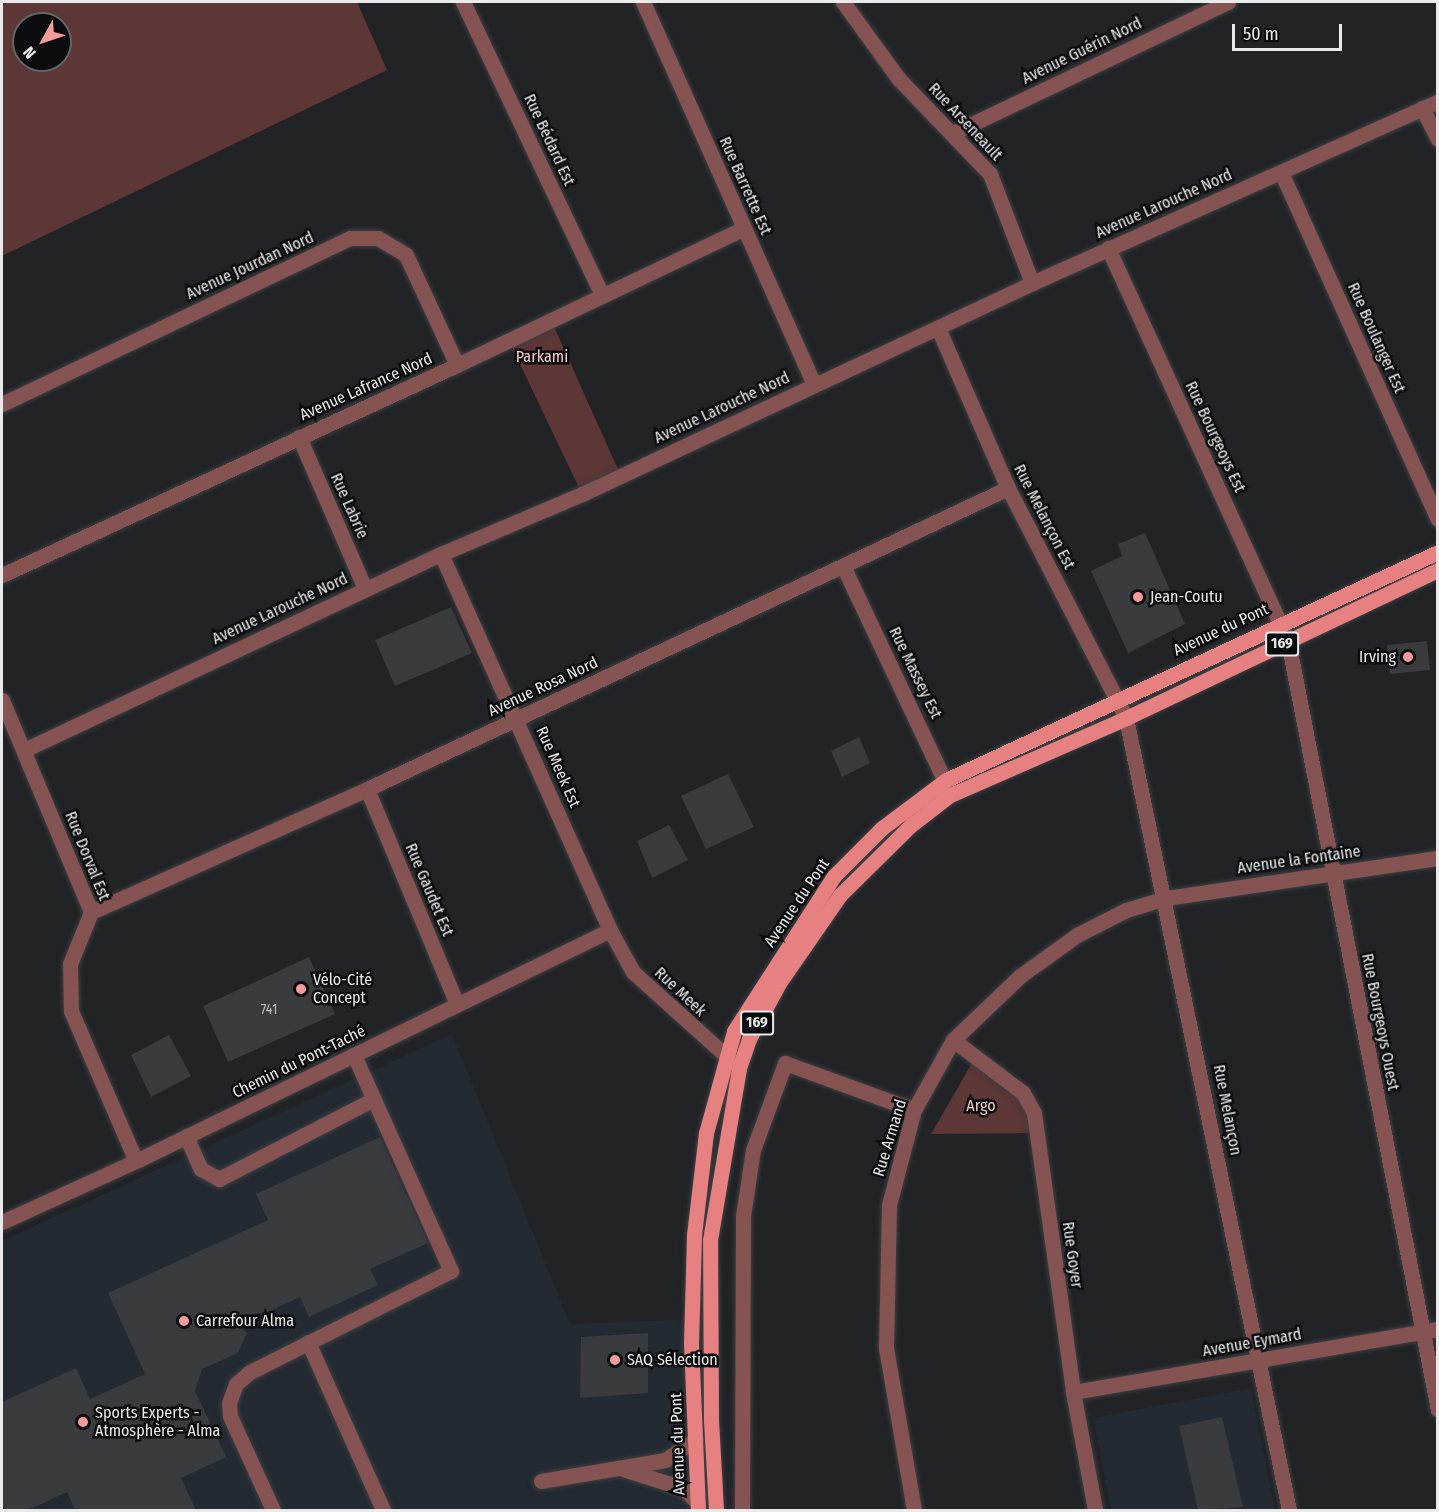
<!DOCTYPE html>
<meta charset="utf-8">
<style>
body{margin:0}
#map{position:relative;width:1439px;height:1512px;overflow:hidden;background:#212326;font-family:"Fira Sans Condensed",sans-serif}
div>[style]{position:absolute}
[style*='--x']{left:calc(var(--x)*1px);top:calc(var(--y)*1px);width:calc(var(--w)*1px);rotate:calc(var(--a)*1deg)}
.built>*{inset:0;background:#232a32}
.green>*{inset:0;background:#5d3636}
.building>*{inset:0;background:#393b3f}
.roads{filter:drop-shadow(0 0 2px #3d3f42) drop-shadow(0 0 2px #3d3f42)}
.minor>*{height:15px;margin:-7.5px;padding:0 7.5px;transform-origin:7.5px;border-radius:7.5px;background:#855352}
.major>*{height:15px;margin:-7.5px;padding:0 7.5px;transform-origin:7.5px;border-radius:7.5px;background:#e78181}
.dots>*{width:16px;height:16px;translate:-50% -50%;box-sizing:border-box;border:3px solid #0b0c0e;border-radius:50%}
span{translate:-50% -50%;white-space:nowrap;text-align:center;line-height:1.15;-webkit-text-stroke:5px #0b0c0e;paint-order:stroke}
.number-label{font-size:14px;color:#bcbec1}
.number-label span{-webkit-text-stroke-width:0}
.shield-label span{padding:2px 4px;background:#0b0c0e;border:2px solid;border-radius:4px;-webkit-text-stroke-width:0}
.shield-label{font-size:15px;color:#e8eaec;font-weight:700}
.street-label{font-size:16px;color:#e8eaec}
.park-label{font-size:16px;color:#f4cbc9}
.poi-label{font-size:16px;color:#e8eaec}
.left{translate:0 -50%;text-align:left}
.right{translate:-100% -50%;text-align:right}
.frame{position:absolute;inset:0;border:3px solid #e8eaec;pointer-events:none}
.north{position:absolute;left:12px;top:12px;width:60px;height:60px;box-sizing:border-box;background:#0b0c0e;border:2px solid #636567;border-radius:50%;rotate:230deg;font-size:16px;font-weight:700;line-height:24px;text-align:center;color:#e8eaec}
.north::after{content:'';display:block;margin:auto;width:21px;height:27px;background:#f59b99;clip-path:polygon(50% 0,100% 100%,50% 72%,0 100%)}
.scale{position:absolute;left:1232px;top:24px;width:110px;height:27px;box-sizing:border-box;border:3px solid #e8eaec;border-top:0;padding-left:8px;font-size:18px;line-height:21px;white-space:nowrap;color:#e8eaec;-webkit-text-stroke:4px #0b0c0e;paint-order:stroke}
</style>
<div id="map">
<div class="built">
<div style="clip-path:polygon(452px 1034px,570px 1324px,698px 1319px,688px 1510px,2px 1510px,2px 1241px)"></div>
<div style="clip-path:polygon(1251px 1388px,1275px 1510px,1111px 1510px,1093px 1418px)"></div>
</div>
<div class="green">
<div style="clip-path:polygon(evenodd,2px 2px,357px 2px,387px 70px,2px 256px,2px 2px,24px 24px,60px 24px,60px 60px,24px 60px,24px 24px)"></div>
<div style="clip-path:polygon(551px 320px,621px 476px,582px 494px,509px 341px)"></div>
<div style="clip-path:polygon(972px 1063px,1025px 1103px,1032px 1133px,931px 1134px)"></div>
</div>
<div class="building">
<div style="clip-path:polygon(1145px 533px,1185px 624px,1128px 653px,1091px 571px,1122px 556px,1118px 544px)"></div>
<div style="clip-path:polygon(451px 607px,472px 653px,395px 686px,375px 640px)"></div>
<div style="clip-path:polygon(1427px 641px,1430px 670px,1390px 674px,1387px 645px)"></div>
<div style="clip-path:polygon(859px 737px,870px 763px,842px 777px,831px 751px)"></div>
<div style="clip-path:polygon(728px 774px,754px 827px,706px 849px,681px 796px)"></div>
<div style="clip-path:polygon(669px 825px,688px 860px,652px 878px,637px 841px)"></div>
<div style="clip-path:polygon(309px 957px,335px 1014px,228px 1062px,203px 1006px)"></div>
<div style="clip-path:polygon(169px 1035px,191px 1076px,151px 1097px,131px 1055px)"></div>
<div style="clip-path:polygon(380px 1137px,428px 1243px,370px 1269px,378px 1285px,309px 1317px,300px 1297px,238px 1326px,247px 1333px,238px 1353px,202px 1369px,195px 1391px,226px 1457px,181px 1478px,196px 1510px,75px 1510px,67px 1492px,28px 1510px,2px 1510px,2px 1402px,76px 1368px,90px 1399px,145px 1374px,108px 1293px,268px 1220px,256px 1194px)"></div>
<div style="clip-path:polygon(648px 1333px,648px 1393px,580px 1398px,581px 1337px)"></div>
<div style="clip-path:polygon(1222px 1417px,1243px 1507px,1198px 1510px,1179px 1426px)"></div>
</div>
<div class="roads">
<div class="minor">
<div style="--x:463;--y:2;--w:324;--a:64.6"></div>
<div style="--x:643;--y:2;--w:419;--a:65.9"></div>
<div style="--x:843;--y:2;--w:94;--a:54.1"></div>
<div style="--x:898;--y:78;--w:133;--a:46.2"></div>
<div style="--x:990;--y:174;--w:117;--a:68.9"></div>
<div style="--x:1422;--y:108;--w:35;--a:63"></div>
<div style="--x:953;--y:133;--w:305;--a:-25.5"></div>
<div style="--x:1281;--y:172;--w:381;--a:65.7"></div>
<div style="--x:1108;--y:248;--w:432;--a:65.4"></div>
<div style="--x:1288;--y:641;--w:783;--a:78.96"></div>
<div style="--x:938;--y:328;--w:175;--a:66.4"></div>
<div style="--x:1008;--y:488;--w:259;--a:62.8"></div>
<div style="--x:1126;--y:718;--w:809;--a:78.37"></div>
<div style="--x:2;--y:404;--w:386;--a:-25.5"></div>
<div style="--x:350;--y:238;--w:28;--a:0"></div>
<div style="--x:378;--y:238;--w:33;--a:31"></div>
<div style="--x:406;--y:255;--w:121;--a:65.1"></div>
<div style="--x:299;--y:437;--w:166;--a:66.5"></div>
<div style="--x:441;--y:554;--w:412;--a:65.8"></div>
<div style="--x:610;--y:930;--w:48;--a:61.3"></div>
<div style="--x:633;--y:972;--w:136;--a:42"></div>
<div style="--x:844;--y:568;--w:248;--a:64.7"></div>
<div style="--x:2;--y:575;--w:501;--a:-24.78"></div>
<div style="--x:457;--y:365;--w:318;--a:-25.5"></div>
<div style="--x:2;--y:700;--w:230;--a:67.2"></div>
<div style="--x:91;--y:912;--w:56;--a:112"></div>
<div style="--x:70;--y:964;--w:47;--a:88.8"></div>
<div style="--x:71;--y:1011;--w:163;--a:66.6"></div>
<div style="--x:24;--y:750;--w:461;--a:-25.2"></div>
<div style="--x:441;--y:554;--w:153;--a:-23.1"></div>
<div style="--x:582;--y:494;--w:497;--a:-25.1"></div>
<div style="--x:1032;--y:283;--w:445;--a:-24.1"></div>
<div style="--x:367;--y:789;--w:233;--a:67.3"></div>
<div style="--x:91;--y:912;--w:302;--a:-24"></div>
<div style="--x:367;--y:789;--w:708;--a:-25.15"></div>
<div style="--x:953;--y:1040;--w:88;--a:37.1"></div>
<div style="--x:1023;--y:1093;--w:23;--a:61"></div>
<div style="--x:1034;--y:1113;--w:282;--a:82"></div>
<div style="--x:1073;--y:1392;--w:120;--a:79.4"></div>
<div style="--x:186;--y:1136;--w:36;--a:66"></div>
<div style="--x:201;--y:1169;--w:21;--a:29"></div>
<div style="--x:219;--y:1179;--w:174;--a:-27.3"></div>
<div style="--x:2;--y:1222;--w:147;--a:-24.5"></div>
<div style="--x:136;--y:1161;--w:527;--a:-25.98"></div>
<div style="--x:308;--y:1342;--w:184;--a:65.9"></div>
<div style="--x:1073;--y:1392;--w:370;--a:-9.8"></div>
<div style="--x:623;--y:1469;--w:63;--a:17.6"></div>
<div style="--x:683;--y:1488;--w:21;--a:45"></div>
<div style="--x:541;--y:1481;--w:126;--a:-9.6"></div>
<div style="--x:665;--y:1460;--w:37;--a:-34"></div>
<div style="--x:273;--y:1510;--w:103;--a:-114.6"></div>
<div style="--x:230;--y:1416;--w:13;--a:-94"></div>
<div style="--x:229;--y:1403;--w:20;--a:-70"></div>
<div style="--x:236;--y:1384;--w:18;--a:-41"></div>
<div style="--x:250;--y:1372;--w:225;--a:-26.7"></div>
<div style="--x:451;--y:1271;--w:237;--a:-114.2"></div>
<div style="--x:742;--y:1510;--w:294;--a:-89.8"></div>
<div style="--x:743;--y:1216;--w:67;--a:-81.4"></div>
<div style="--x:753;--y:1150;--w:93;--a:-69.8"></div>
<div style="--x:785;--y:1063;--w:137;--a:20"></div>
<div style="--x:914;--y:1510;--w:164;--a:-99.8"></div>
<div style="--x:886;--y:1348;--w:143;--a:-88.8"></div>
<div style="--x:889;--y:1205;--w:98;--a:-75.3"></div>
<div style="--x:914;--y:1110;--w:80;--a:-60.9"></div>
<div style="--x:953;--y:1040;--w:93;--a:-43.7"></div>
<div style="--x:1020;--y:976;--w:70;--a:-35.7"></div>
<div style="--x:1077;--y:935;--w:55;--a:-27"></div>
<div style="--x:1126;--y:910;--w:42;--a:-16.7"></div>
<div style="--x:1166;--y:898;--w:275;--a:-8.4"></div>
</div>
<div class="major">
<div style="--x:698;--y:1510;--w:167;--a:-92.4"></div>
<div style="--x:691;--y:1343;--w:108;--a:-88.4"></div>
<div style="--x:694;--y:1235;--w:103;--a:-83.3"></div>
<div style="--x:706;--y:1133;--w:106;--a:-74.6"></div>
<div style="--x:734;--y:1031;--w:184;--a:-57.2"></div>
<div style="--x:834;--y:876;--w:68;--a:-45"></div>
<div style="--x:882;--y:828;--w:80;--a:-36.9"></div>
<div style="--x:946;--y:780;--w:542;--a:-24.86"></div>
<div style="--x:716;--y:1510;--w:89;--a:-93.2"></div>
<div style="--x:711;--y:1421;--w:181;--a:-90.3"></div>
<div style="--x:710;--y:1240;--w:174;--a:-80.4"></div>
<div style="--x:739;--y:1068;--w:31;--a:-71"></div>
<div style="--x:749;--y:1039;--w:64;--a:-61.8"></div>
<div style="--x:779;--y:983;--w:107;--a:-55.3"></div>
<div style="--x:840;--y:895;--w:100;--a:-44.6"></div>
<div style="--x:911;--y:825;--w:49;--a:-37.6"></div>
<div style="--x:950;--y:795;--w:192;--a:-23.6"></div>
<div style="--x:1126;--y:718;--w:345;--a:-25.4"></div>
</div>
</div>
<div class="dots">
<div style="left:1138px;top:597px;background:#f59b99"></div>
<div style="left:1408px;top:657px;background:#f59b99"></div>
<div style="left:301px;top:989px;background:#f59b99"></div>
<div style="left:184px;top:1321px;background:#f59b99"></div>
<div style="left:615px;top:1360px;background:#f59b99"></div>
<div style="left:83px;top:1422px;background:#f59b99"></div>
</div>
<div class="number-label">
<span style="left:269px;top:1010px">741</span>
</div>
<div class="shield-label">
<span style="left:1282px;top:644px">169</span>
<span style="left:757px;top:1023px">169</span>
</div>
<div class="street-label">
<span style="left:1082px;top:51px;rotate:-26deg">Avenue Guérin Nord</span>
<span style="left:965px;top:122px;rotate:47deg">Rue Arseneault</span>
<span style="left:549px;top:140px;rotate:65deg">Rue Bédard Est</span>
<span style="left:745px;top:186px;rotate:66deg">Rue Barrette Est</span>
<span style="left:1164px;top:204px;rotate:-24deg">Avenue Larouche Nord</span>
<span style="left:250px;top:266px;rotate:-25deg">Avenue Jourdan Nord</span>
<span style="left:1376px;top:338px;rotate:66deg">Rue Boulanger Est</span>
<span style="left:366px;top:387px;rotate:-24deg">Avenue Lafrance Nord</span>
<span style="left:722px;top:408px;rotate:-25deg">Avenue Larouche Nord</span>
<span style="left:1215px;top:437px;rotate:65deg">Rue Bourgeoys Est</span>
<span style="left:349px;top:506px;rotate:66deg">Rue Labrie</span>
<span style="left:1044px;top:517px;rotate:63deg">Rue Melançon Est</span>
<span style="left:280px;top:609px;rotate:-25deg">Avenue Larouche Nord</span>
<span style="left:1221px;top:630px;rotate:-25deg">Avenue du Pont</span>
<span style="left:915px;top:673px;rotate:64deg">Rue Massey Est</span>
<span style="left:543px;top:687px;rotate:-25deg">Avenue Rosa Nord</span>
<span style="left:558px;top:767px;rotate:66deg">Rue Meek Est</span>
<span style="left:87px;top:856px;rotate:68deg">Rue Dorval Est</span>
<span style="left:1299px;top:860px;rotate:-8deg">Avenue la Fontaine</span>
<span style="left:429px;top:890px;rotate:67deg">Rue Gaudet Est</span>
<span style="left:797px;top:903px;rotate:-56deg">Avenue du Pont</span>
<span style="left:680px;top:992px;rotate:43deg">Rue Meek</span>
<span style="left:1380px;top:1022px;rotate:79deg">Rue Bourgeoys Ouest</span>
<span style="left:299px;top:1062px;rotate:-26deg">Chemin du Pont-Taché</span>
<span style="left:1227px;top:1110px;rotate:79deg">Rue Melançon</span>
<span style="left:890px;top:1138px;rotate:-73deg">Rue Armand</span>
<span style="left:1072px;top:1255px;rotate:82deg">Rue Goyer</span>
<span style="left:1252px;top:1343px;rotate:-10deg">Avenue Eymard</span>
<span style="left:678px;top:1444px;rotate:-92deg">Avenue du Pont</span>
</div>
<div class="park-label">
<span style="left:542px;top:357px">Parkami</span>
<span style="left:981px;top:1106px">Argo</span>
</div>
<div class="poi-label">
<span class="left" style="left:1150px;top:597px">Jean-Coutu</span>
<span class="right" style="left:1396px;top:657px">Irving</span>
<span class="left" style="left:313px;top:989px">Vélo-Cité<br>Concept</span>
<span class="left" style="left:196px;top:1321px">Carrefour Alma</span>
<span class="left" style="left:627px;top:1360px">SAQ Sélection</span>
<span class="left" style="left:95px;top:1422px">Sports Experts -<br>Atmosphère - Alma</span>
</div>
<div class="frame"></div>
<div class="north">N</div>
<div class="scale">50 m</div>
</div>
